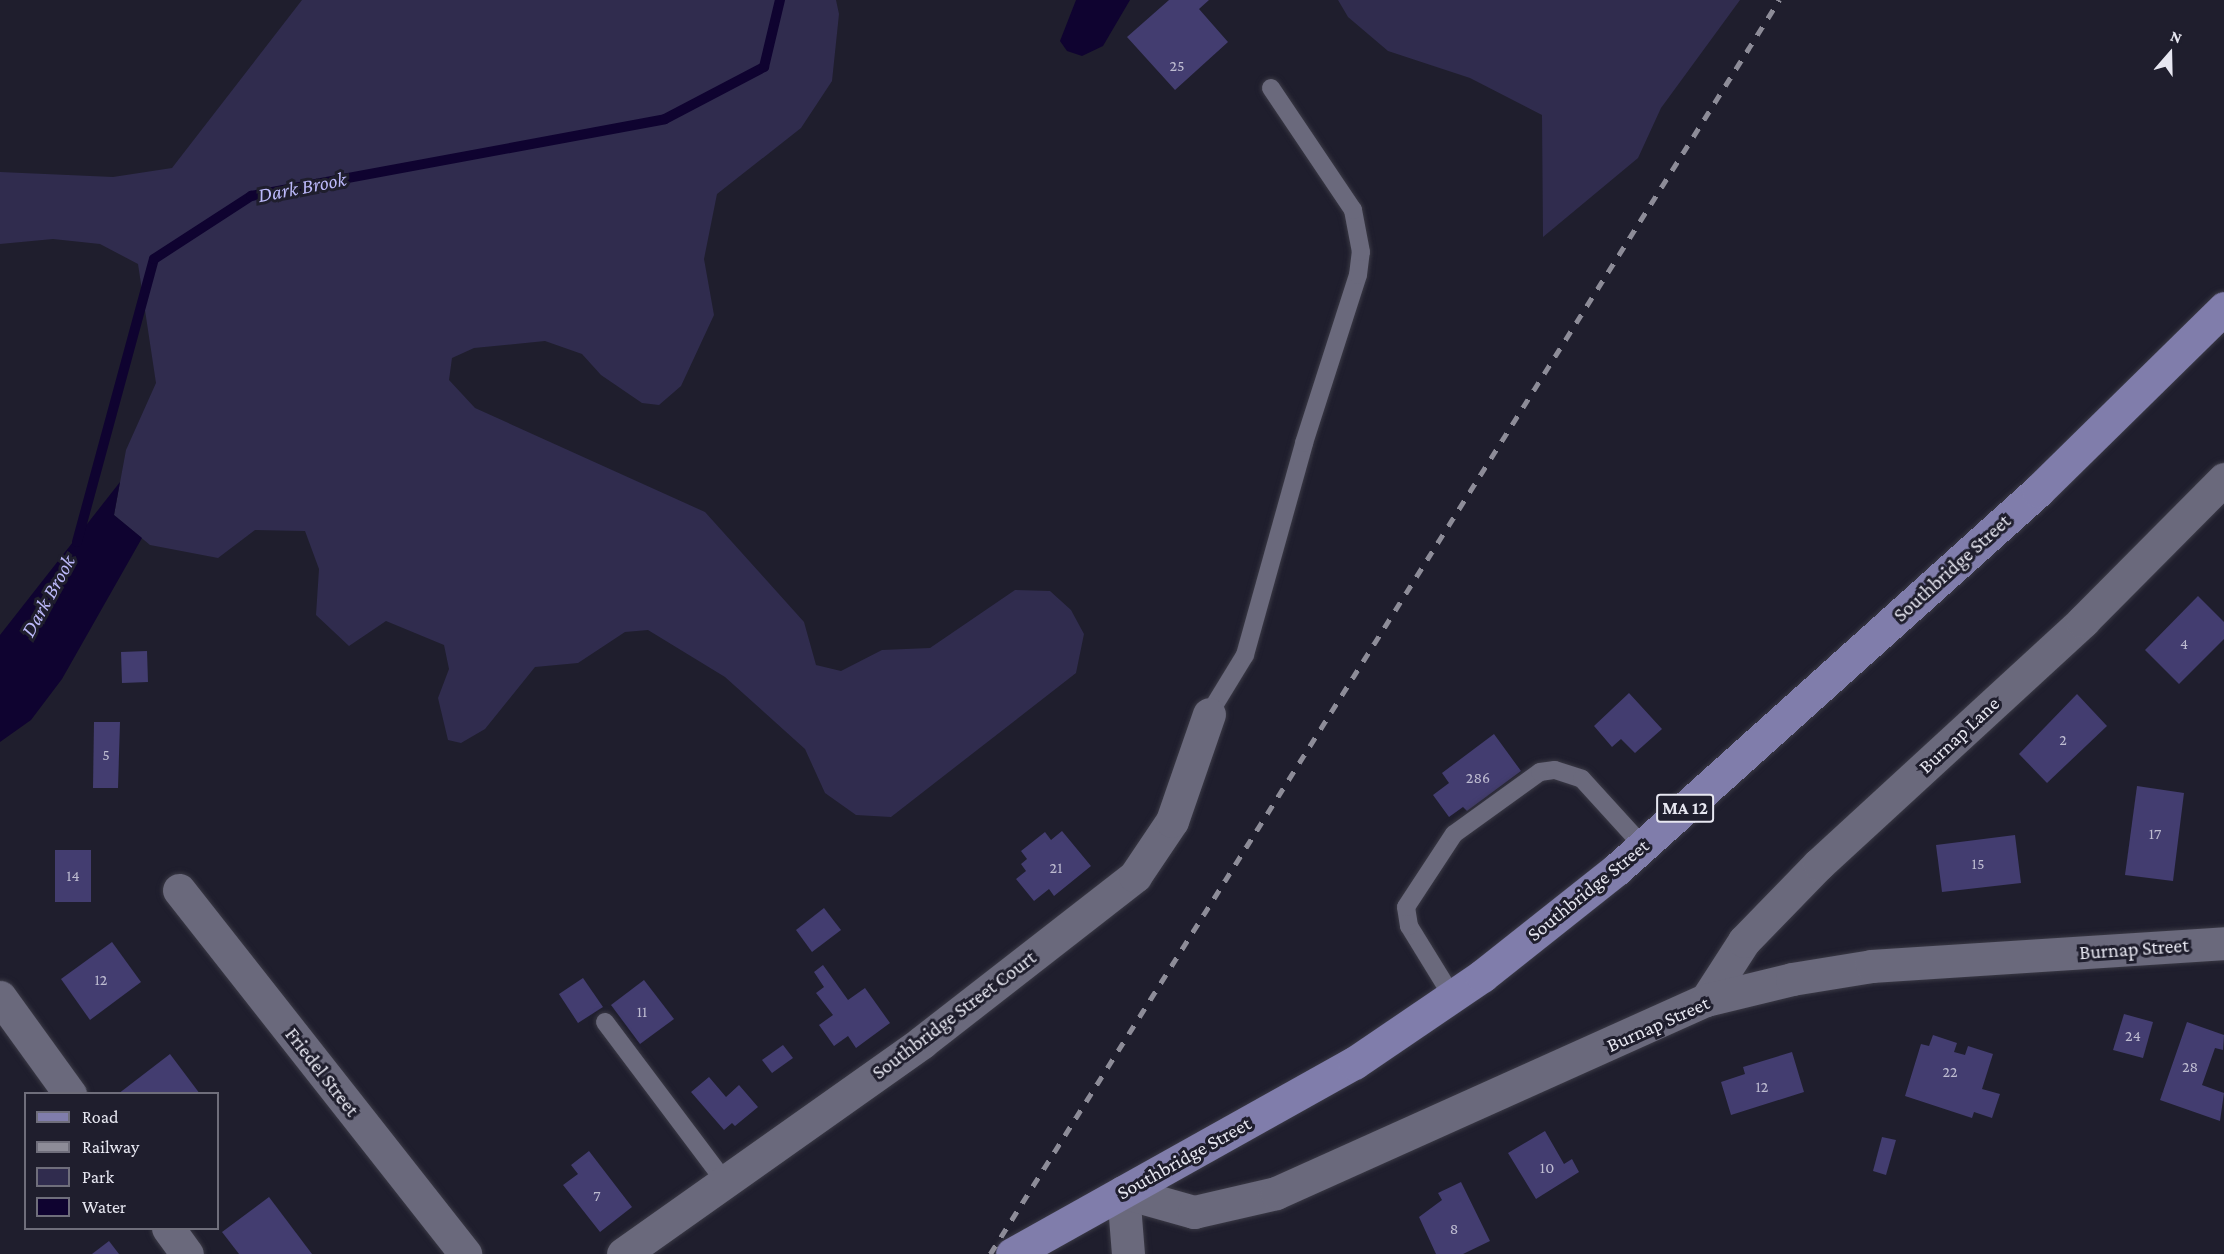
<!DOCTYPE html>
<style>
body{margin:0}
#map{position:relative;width:2224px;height:1254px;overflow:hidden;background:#1f1e2d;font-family:"Crimson Pro",serif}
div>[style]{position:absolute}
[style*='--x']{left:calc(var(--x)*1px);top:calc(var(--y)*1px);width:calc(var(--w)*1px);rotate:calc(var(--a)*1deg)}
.green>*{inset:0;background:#302c4e}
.water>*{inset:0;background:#0f0330}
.stream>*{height:10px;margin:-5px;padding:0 5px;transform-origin:5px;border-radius:5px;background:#0f0330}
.building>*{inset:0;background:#433d70}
.roads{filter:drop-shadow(0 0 2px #3a3945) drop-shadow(0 0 2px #3a3945)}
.service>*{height:18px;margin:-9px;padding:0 9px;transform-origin:9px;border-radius:9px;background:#6a697c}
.minor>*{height:33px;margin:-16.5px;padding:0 16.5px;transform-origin:16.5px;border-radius:16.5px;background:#6a697c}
.primary>*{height:33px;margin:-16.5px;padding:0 16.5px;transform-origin:16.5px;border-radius:16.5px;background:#807dab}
.rail>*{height:4.5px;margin-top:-2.25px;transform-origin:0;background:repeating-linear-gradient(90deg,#8d8c98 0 10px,transparent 0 20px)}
span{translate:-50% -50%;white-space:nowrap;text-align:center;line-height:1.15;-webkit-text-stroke:6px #1f1e2d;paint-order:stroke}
.number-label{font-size:16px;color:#bebcd1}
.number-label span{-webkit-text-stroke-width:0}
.shield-label span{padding:2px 4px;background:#1f1e2d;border:2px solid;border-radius:4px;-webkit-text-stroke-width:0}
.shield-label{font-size:18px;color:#e7e7f1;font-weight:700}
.street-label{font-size:20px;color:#e7e7f1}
.water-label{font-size:21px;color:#bcb9fa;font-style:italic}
.legend{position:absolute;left:24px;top:1092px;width:195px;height:138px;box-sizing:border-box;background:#1f1e2d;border:2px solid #6f6e7b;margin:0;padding:8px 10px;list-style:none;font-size:18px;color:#e7e7f1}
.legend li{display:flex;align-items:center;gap:12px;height:30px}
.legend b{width:30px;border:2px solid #6f6e7b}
.north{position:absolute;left:2140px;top:24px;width:60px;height:60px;-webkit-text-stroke:4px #1f1e2d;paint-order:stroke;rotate:20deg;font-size:16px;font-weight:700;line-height:24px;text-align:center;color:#e7e7f1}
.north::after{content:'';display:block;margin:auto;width:21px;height:27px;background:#e7e7f1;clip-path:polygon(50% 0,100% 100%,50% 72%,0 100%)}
</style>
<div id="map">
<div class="green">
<div style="clip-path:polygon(302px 0,836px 0,839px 14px,832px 81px,801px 128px,717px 194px,704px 259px,714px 315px,681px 386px,659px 405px,642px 403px,601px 375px,582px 354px,545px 341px,474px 348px,452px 358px,449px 380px,475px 408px,705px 512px,804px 622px,816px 665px,841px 671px,882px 650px,930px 648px,1015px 590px,1050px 591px,1071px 610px,1084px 634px,1076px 673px,891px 817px,856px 815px,825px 793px,805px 749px,725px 677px,648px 630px,625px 632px,578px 663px,535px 667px,485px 729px,461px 743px,448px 740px,438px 698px,449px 669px,444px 645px,386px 621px,349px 646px,316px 615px,319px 569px,305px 531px,255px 530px,218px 558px,150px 545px,114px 515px,126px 450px,156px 383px,138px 264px,100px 244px,53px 239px,0 244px,0 172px,113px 177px,172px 168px)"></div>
<div style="clip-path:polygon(1338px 0,1740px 0,1661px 108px,1638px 158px,1543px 237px,1542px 115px,1470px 78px,1388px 51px,1348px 17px)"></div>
</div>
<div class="water">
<div style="clip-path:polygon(1076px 0,1130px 0,1103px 46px,1082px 56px,1067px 51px,1060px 41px)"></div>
<div style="clip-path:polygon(120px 482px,114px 515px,142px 538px,62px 679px,31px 720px,0 742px,0 635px)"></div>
</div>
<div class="stream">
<div style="--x:77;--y:542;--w:293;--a:-74.8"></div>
<div style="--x:154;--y:259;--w:116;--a:-33"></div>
<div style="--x:251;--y:196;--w:421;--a:-10.5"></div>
<div style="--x:665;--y:119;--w:112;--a:-27.7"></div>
<div style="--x:764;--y:67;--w:69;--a:-76.6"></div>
</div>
<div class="building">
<div style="clip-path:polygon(1169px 0,1209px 0,1199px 9px,1228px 42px,1175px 90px,1127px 37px)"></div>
<div style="clip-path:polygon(2198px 596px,2224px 622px,2224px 639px,2179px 684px,2145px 650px)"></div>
<div style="clip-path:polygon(147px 651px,148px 682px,122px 683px,121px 652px)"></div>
<div style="clip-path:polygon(1629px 693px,1662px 729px,1635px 753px,1621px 739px,1612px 747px,1594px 726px)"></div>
<div style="clip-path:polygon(2077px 694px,2107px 726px,2047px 783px,2019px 754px)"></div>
<div style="clip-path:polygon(94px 722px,120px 722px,118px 788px,93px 788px)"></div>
<div style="clip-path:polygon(1494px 734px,1521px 771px,1467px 811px,1463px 807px,1449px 817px,1433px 795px,1449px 783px,1442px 773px)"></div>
<div style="clip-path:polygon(2137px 786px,2184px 793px,2173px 881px,2125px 875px)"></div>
<div style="clip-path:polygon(1062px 831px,1091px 866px,1054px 896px,1049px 889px,1034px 901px,1016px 879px,1026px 871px,1021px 864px,1027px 859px,1021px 851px,1045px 832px,1051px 840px)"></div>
<div style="clip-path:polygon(2015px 835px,2021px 883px,1942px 892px,1936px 845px)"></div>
<div style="clip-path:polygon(55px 850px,91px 850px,91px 902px,55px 902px)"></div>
<div style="clip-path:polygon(824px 908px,841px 930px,812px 952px,796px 930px)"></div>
<div style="clip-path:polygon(112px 942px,141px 982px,90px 1020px,61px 979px)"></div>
<div style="clip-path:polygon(823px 965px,848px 1000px,865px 988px,890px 1023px,856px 1048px,848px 1036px,834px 1046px,819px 1025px,833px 1015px,816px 993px,824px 987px,814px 972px)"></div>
<div style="clip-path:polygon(583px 978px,603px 1007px,578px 1023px,559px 994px)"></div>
<div style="clip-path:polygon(644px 980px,674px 1019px,640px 1044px,611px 1005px)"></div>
<div style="clip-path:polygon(2124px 1014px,2153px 1022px,2143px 1058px,2113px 1050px)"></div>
<div style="clip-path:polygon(2187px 1022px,2224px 1035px,2223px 1050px,2215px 1048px,2202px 1085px,2224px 1093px,2220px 1121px,2160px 1100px)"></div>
<div style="clip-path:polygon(1933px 1035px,1957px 1043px,1954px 1052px,1965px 1055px,1968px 1046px,1993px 1054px,1982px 1089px,2000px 1094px,1992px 1118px,1974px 1112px,1972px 1118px,1905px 1096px,1921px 1044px,1929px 1046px)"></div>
<div style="clip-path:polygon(783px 1045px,793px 1058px,772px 1073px,762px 1060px)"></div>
<div style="clip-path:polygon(1792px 1052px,1804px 1092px,1731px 1115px,1721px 1082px,1745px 1074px,1743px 1067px)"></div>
<div style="clip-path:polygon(170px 1054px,200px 1094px,118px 1094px)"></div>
<div style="clip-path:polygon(709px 1077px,726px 1097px,739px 1085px,758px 1107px,735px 1126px,732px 1123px,724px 1130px,691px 1092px)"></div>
<div style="clip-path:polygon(1545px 1131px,1564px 1164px,1572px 1159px,1579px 1172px,1536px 1199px,1508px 1153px)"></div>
<div style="clip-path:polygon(1882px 1137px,1896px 1140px,1886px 1175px,1873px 1171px)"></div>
<div style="clip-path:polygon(589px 1151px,632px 1207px,600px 1232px,563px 1185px,578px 1174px,571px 1165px)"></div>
<div style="clip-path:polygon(1461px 1182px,1490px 1241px,1463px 1254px,1436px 1254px,1419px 1217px,1442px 1200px,1438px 1193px)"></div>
<div style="clip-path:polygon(269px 1197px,312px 1254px,239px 1254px,222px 1232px)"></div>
<div style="clip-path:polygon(109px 1241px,119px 1254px,92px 1254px)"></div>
</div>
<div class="roads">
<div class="service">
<div style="--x:1209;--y:714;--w:69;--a:-58.6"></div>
<div style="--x:1245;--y:655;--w:220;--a:-74.4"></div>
<div style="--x:1304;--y:443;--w:176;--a:-72.2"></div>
<div style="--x:1358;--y:275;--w:23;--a:-83"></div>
<div style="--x:1361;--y:252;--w:43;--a:-100.8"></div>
<div style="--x:1353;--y:210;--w:147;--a:-123.9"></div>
<div style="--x:1452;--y:996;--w:82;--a:-121.6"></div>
<div style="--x:1409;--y:926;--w:19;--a:-99"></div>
<div style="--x:1406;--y:907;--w:87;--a:-56.7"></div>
<div style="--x:1454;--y:834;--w:106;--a:-35.8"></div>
<div style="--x:1540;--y:772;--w:15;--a:-8"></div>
<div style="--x:1555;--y:770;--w:28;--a:18"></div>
<div style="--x:1582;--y:779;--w:91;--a:47.7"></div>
<div style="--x:605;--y:1022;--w:200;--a:53.1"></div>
</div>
<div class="minor">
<div style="--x:179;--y:890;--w:463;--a:51.8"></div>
<div style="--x:0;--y:997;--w:120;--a:54.2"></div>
<div style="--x:1706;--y:1000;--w:70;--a:-57.2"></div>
<div style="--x:1744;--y:941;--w:107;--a:-45.8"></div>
<div style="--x:1819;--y:864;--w:359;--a:-42.6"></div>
<div style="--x:2083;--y:621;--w:200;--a:-45.2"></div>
<div style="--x:168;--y:1228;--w:32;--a:54"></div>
<div style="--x:623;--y:1254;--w:367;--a:-35.3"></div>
<div style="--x:922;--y:1042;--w:270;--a:-37.9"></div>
<div style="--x:1135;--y:876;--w:66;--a:-56.1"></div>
<div style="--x:1172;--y:821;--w:113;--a:-70.9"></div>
<div style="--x:1128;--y:1254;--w:62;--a:-94.6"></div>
<div style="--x:1123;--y:1192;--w:74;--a:15.7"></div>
<div style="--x:1194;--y:1212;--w:84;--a:-13"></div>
<div style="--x:1276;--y:1193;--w:471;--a:-24.2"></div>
<div style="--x:1706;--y:1000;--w:89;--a:-13.7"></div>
<div style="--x:1792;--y:979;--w:81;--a:-9.2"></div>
<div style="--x:1872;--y:966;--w:353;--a:-3.7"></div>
</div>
<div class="primary">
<div style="--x:1012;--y:1254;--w:392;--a:-29.2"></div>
<div style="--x:1354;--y:1063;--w:155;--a:-34.2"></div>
<div style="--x:1482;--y:976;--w:172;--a:-38.4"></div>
<div style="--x:1617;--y:869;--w:566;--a:-41.92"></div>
<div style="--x:2038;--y:491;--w:261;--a:-44.5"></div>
</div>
</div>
<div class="rail">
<div style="--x:990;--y:1254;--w:1482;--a:-57.82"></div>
</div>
<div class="number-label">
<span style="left:1177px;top:66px">25</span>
<span style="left:2184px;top:644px">4</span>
<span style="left:2063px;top:740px">2</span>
<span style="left:106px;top:755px">5</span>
<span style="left:1478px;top:778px">286</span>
<span style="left:2155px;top:834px">17</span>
<span style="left:1978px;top:864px">15</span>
<span style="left:1056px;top:868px">21</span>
<span style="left:73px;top:876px">14</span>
<span style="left:101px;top:980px">12</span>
<span style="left:642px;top:1012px">11</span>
<span style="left:2133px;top:1036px">24</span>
<span style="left:2190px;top:1067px">28</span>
<span style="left:1950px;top:1072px">22</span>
<span style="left:1762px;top:1087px">12</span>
<span style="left:1547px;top:1168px">10</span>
<span style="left:597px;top:1196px">7</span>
<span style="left:1454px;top:1229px">8</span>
</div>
<div class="shield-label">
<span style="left:1685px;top:808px">MA 12</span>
</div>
<div class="street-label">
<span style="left:1952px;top:568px;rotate:-42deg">Southbridge Street</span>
<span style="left:1959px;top:735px;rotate:-43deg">Burnap Lane</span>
<span style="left:1588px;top:890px;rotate:-39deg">Southbridge Street</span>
<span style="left:2134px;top:949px;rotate:-4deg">Burnap Street</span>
<span style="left:954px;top:1015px;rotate:-37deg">Southbridge Street Court</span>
<span style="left:1658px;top:1024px;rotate:-24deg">Burnap Street</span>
<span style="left:322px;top:1072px;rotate:52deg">Friedel Street</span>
<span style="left:1184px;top:1158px;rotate:-29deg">Southbridge Street</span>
</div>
<div class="water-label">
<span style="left:302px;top:187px;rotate:-11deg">Dark Brook</span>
<span style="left:48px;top:596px;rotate:-61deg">Dark Brook</span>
</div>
<ul class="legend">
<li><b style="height:8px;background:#807dab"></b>Road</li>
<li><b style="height:8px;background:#8d8c98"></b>Railway</li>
<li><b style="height:16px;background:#302c4e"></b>Park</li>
<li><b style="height:16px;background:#0f0330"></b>Water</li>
</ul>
<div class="north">N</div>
</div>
